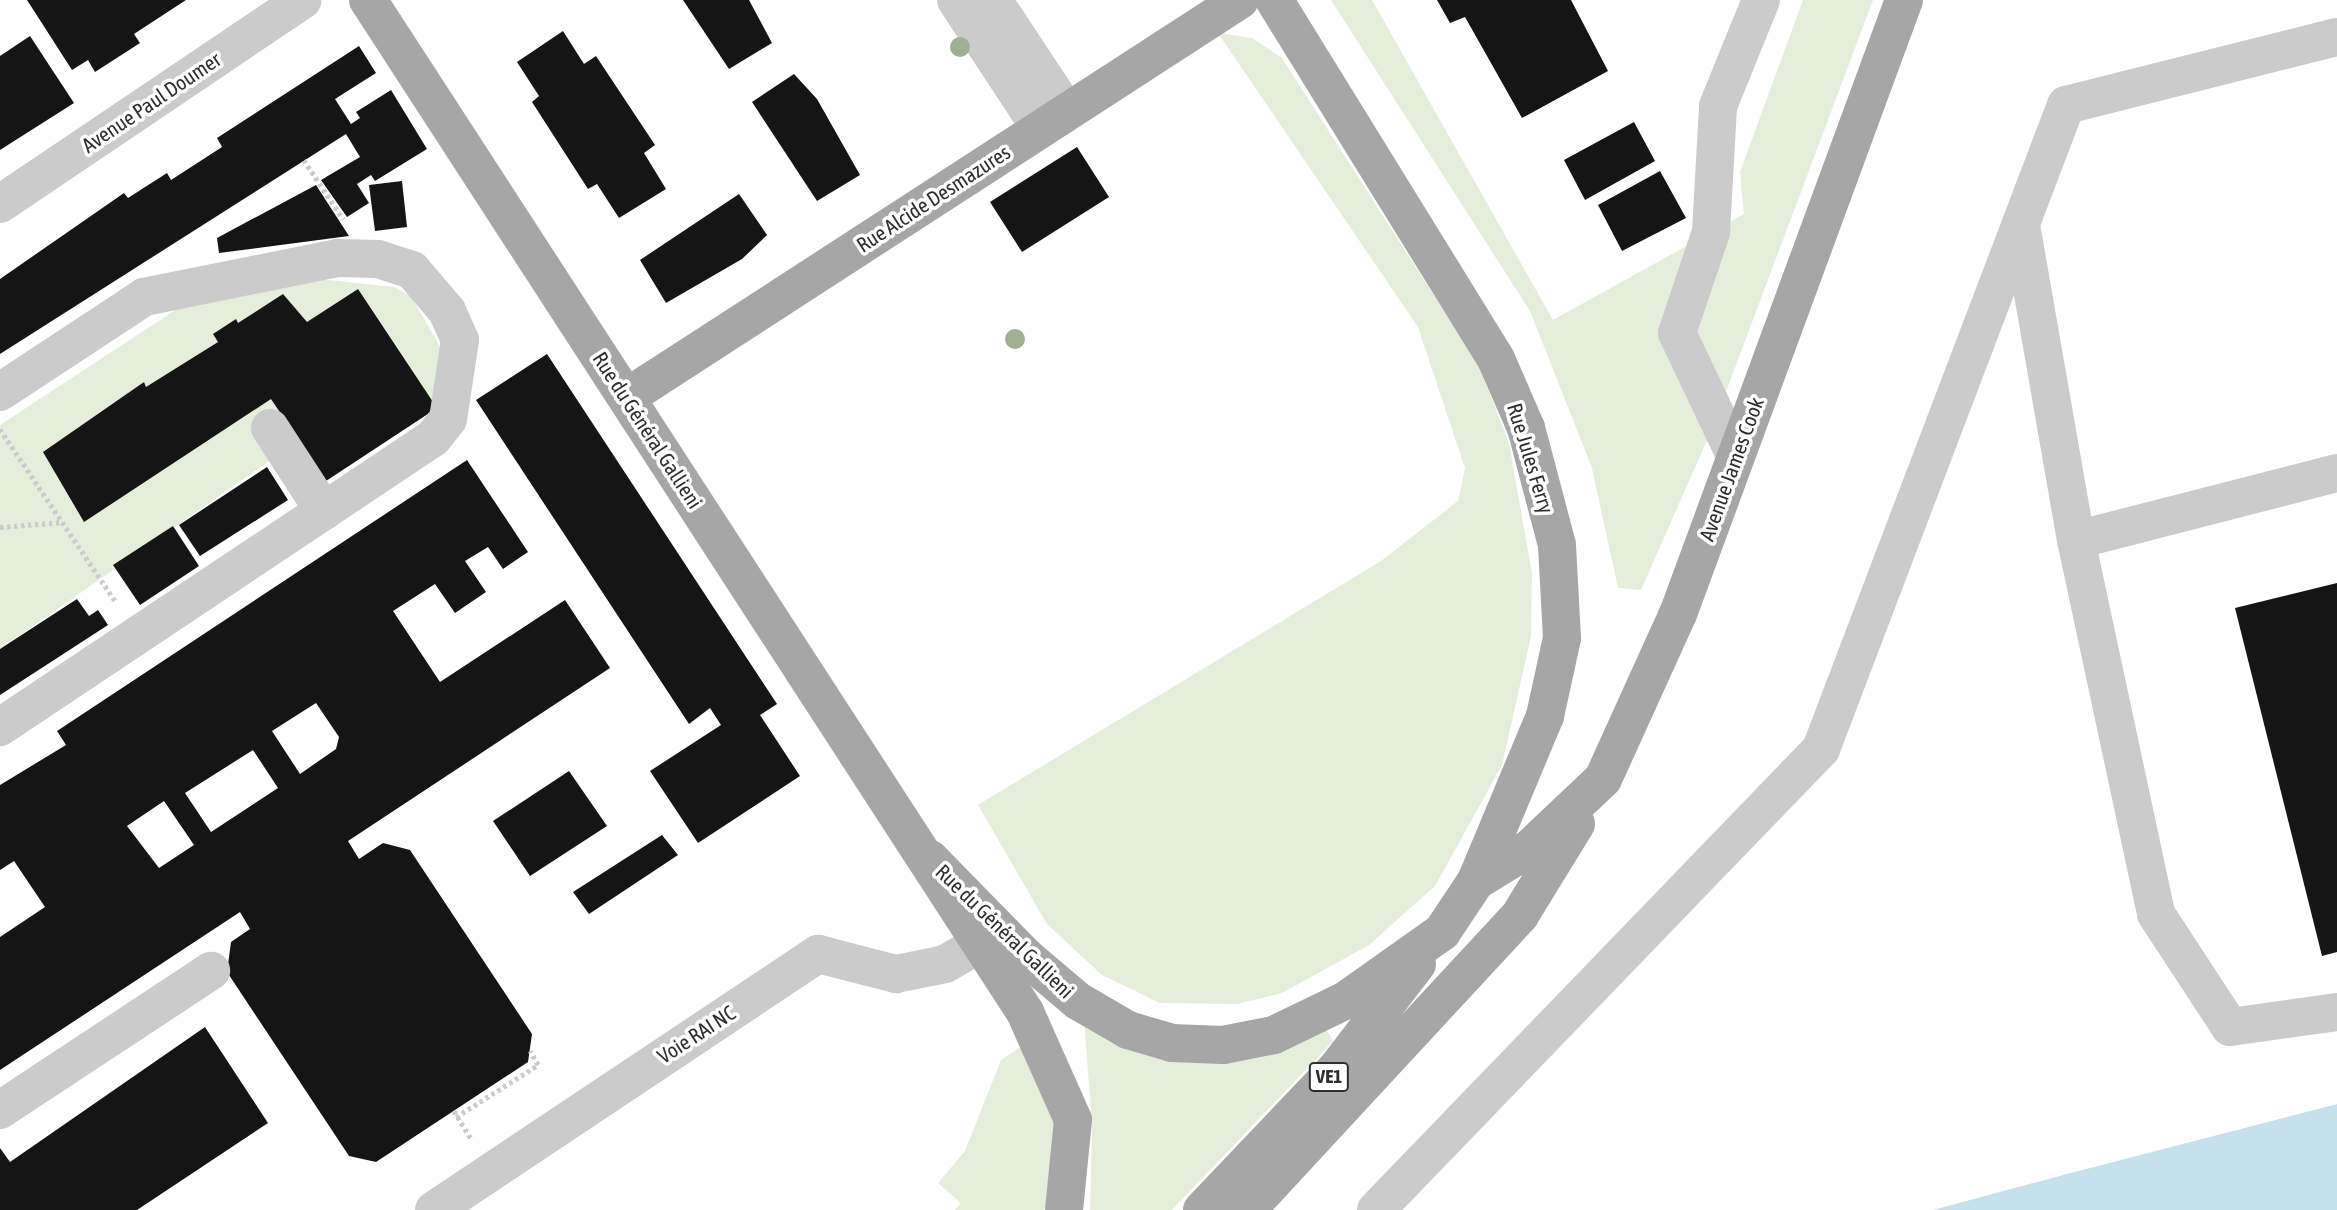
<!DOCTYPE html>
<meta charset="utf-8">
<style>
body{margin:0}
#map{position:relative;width:2337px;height:1210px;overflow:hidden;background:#fff;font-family:"Asap Condensed",sans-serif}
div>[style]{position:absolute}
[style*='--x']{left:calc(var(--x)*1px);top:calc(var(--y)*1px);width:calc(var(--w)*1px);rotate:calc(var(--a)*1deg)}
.green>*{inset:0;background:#e5eddb}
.water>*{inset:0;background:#c6e0ee}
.building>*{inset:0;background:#151515}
.path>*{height:4.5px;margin-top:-2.25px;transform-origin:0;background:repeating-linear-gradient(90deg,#cbcbcb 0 3.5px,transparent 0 7px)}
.minor>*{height:38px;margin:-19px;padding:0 19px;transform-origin:19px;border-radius:19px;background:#cbcbcb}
.major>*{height:38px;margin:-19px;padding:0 19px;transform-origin:19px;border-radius:19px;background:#a6a6a6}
.trees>*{width:20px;height:20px;margin:-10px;border-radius:50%;background:#a1af92}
span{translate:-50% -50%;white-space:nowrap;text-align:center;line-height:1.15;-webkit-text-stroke:7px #fff;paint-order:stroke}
.shield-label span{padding:2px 5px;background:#fff;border:2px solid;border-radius:5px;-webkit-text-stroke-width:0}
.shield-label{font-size:19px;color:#2e2e2e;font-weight:700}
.street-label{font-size:21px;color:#2e2e2e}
</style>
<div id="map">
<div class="green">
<div style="clip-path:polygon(1331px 0,1372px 0,1553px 320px,1744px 214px,1740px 172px,1803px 0,1873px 0,1712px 429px,1641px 590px,1618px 588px,1592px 468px,1530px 311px)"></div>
<div style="clip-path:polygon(1218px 33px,1252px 38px,1282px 58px,1479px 366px,1509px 443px,1532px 574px,1531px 636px,1502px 765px,1435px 886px,1369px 945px,1282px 993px,1237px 1004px,1160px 1003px,1102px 975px,1047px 924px,978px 805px,1381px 561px,1458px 501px,1465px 468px,1418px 327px)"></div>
<div style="clip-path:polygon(310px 278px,394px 287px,411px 296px,448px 361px,437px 408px,295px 443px,0 649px,0 425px,180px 307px)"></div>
<div style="clip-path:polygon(1084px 1019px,1118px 1033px,1322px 1022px,1333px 1041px,1172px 1210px,1090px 1210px,1092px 1123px)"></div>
<div style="clip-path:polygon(1035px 1037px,1057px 1114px,1056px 1186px,1044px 1210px,955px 1210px,961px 1203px,938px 1183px,965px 1151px,1001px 1060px)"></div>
</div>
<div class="water">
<div style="clip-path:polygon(2337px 1104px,2337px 1210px,1933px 1210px,2067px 1174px)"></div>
</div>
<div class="building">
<div style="clip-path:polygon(27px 0,186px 0,134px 34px,140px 43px,95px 72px,88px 60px,72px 70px)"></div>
<div style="clip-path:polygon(683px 0,749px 0,772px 43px,729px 69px)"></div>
<div style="clip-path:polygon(1437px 0,1571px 0,1608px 71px,1522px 118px,1465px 17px,1450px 23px)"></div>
<div style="clip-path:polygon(563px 31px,584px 64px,596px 56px,655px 145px,644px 153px,666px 189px,619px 218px,597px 184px,588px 189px,532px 102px,539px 96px,517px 62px)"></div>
<div style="clip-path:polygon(30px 36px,74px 103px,0 150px,0 56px)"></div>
<div style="clip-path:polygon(359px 46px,376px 73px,335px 99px,351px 124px,360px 118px,356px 112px,391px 90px,427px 149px,375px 181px,371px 175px,357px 184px,369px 203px,347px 217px,321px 180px,360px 157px,346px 134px,0 354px,0 279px,124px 193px,128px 198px,167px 173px,171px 180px,222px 147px,217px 138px)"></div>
<div style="clip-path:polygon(794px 74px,817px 99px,860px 175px,817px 201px,752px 102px)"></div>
<div style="clip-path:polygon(1634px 122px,1655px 161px,1585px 200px,1564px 160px)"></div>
<div style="clip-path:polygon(1077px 147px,1109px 197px,1022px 252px,990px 202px)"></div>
<div style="clip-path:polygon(1660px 171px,1686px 218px,1622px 251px,1598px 205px)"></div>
<div style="clip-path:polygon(402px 181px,407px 227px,375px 231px,369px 185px)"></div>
<div style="clip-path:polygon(316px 185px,349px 236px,219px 253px,217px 238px)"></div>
<div style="clip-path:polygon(739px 194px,767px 235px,742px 259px,666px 303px,640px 260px)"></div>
<div style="clip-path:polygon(358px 289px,437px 408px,326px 481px,271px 399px,84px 522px,43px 452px,144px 382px,146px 387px,218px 342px,213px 334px,236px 319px,238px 323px,283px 294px,307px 322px)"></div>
<div style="clip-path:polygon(547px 354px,777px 704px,760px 715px,800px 776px,698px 843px,650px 771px,721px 725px,710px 708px,689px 724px,476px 400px)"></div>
<div style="clip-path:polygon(evenodd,467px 460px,528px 552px,503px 569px,488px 547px,465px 561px,486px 592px,455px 613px,435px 584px,393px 611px,440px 682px,565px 600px,610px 668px,348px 841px,359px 859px,383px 843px,410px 850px,532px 1034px,528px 1062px,376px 1162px,349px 1156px,227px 972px,231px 942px,250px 929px,240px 912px,0 1070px,0 937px,45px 907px,14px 861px,0 870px,0 785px,66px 745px,57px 731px,467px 460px,316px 703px,339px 737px,336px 749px,300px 774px,272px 731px,316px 703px,467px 460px,253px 750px,278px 788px,211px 832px,185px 793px,253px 750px,467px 460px,164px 801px,194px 845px,159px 868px,127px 826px,164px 801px)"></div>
<div style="clip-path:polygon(267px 467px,288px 500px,200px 556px,179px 525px)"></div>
<div style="clip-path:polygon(173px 526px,199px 566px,140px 605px,113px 565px)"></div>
<div style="clip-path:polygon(2337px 583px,2337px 952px,2322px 956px,2235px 608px)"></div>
<div style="clip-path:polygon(77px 599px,89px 616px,98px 610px,108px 625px,0 695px,0 649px)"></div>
<div style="clip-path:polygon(569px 771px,607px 826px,530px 876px,493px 821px)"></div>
<div style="clip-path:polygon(662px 835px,678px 855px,589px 914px,573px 892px)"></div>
<div style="clip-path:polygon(205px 1027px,268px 1123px,137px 1210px,0 1210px,0 1148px,10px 1162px)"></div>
</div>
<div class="path">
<div style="--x:304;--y:160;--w:71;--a:56.5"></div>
<div style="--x:0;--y:429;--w:208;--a:56.2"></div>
<div style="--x:0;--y:527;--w:63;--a:-4.5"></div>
<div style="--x:454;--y:1111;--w:34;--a:58"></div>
<div style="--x:456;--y:1117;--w:97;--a:-32.4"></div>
<div style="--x:538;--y:1065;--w:16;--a:-120"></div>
</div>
<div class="minor">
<div style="--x:956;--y:0;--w:153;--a:56.7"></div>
<div style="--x:993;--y:0;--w:134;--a:56.5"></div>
<div style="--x:0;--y:204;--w:365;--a:-34"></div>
<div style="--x:2021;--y:225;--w:320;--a:80.1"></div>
<div style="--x:2076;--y:540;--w:269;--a:-14.4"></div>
<div style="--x:0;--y:392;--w:173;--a:-33.4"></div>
<div style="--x:144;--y:297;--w:198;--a:-11.4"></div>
<div style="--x:338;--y:258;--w:40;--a:1.4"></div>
<div style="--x:378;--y:259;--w:36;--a:18"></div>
<div style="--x:412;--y:270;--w:54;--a:49.5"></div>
<div style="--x:447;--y:311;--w:32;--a:66"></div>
<div style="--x:460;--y:340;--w:80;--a:98.6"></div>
<div style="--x:448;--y:419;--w:24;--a:128"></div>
<div style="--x:433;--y:438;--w:521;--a:146.28"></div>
<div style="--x:270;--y:428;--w:99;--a:57"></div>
<div style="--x:1735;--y:455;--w:135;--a:-115.4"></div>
<div style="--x:1677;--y:333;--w:107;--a:-71.4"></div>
<div style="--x:1711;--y:232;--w:126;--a:-86.8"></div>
<div style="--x:1718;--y:106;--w:114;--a:-67.9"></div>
<div style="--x:2076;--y:540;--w:382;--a:77.9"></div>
<div style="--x:2156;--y:914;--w:135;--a:56.8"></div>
<div style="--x:2230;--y:1027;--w:108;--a:-8"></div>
<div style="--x:0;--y:1110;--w:253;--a:-33.4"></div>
<div style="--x:434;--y:1210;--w:462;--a:-33.7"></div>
<div style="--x:818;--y:954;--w:81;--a:14.4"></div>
<div style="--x:896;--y:974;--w:50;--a:-11.5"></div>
<div style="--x:945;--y:964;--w:39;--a:-30"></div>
<div style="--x:1376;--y:1210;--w:641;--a:-46.01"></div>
<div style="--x:1821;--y:749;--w:689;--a:-69.17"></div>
<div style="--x:2066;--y:105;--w:279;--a:-14.1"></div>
</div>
<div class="major">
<div style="--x:368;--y:0;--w:1207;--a:57.01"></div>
<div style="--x:1025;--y:1012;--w:118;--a:66"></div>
<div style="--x:1073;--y:1120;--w:90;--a:95.7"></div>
<div style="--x:627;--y:397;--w:730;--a:-32.93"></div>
<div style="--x:930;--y:859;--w:137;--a:45.6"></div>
<div style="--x:1026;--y:957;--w:68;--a:40.2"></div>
<div style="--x:1078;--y:1001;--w:58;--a:30.1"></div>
<div style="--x:1128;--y:1030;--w:46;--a:16.5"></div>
<div style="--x:1172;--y:1043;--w:51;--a:2.2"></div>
<div style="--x:1223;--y:1045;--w:52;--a:-11.1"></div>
<div style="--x:1274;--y:1035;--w:80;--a:-25.9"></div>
<div style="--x:1346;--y:1000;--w:118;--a:-35.3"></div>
<div style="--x:1442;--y:932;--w:61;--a:-56.3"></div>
<div style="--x:1476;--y:881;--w:179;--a:-67.3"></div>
<div style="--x:1545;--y:716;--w:80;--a:-77.7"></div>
<div style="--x:1562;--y:638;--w:93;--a:-93.1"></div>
<div style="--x:1557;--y:545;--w:121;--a:-104.8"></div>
<div style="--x:1526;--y:428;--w:75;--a:-113.5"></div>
<div style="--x:1496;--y:359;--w:422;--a:-121.7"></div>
<div style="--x:1476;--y:881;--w:63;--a:-31.4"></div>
<div style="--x:1530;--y:848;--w:100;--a:-43.4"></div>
<div style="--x:1603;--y:779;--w:181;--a:-65.6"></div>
<div style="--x:1678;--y:614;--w:654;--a:-69.79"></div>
<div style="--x:1202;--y:1210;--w:196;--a:-46.4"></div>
<div style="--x:1337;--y:1068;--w:131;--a:-52.4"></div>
<div style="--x:1247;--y:1210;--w:402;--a:-47.2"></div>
<div style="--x:1520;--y:915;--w:107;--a:-58.4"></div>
</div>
<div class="trees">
<div style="left:960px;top:47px"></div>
<div style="left:1015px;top:339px"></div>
</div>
<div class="shield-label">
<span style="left:1329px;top:1077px">VE1</span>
</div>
<div class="street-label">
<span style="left:151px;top:102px;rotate:-34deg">Avenue Paul Doumer</span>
<span style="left:933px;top:198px;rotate:-33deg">Rue Alcide Desmazures</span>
<span style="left:648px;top:430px;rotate:57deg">Rue du Général Gallieni</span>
<span style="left:1531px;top:458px;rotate:73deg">Rue Jules Ferry</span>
<span style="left:1731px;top:469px;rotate:-70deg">Avenue James Cook</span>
<span style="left:1005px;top:931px;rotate:44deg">Rue du Général Gallieni</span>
<span style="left:696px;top:1034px;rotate:-33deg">Voie RAI NC</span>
</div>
</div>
